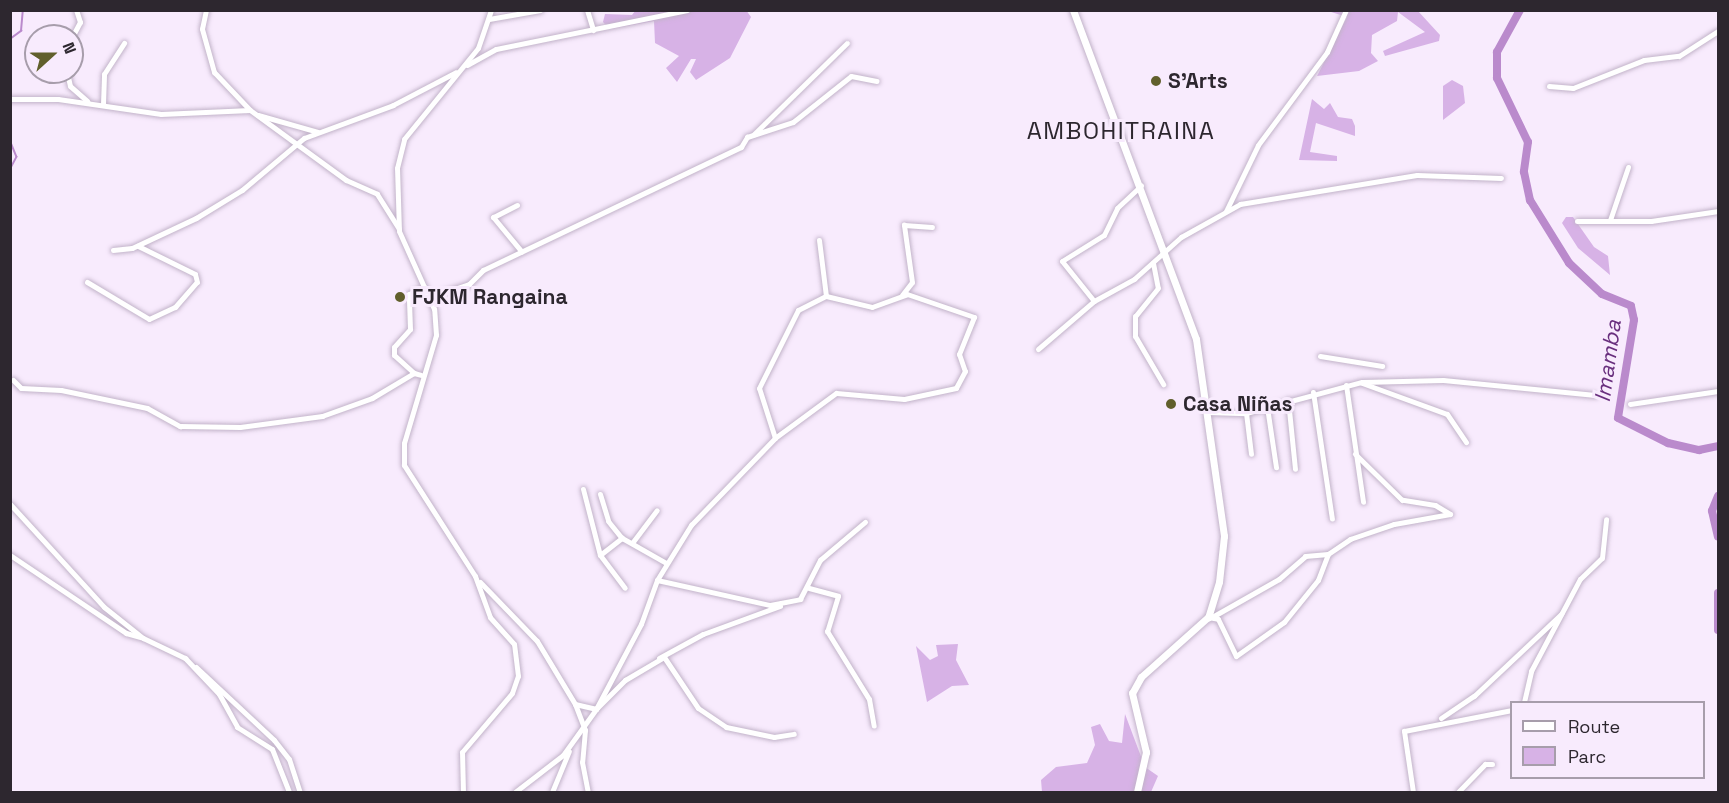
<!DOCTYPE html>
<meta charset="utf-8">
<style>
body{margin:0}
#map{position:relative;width:1729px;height:803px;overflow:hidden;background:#f8ebfd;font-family:"Space Grotesk",sans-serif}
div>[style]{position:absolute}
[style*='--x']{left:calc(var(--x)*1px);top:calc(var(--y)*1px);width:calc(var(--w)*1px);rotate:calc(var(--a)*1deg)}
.green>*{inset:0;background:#d7b2e6}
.stream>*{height:1.5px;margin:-0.75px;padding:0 0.75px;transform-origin:0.75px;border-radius:0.75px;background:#ba8acc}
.river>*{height:8px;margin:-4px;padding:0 4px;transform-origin:4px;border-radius:4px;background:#ba8acc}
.roads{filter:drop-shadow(0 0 2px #c2b3c9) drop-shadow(0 0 2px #c2b3c9)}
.street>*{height:5px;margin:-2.5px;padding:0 2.5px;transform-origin:2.5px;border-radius:2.5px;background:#fff}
.secondary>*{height:7px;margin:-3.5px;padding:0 3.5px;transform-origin:3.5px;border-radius:3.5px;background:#fff}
.dots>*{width:16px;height:16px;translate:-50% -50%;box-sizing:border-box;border:3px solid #f8ebfd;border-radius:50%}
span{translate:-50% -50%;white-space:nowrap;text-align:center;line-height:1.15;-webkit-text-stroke:6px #f8ebfd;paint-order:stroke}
.poi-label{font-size:21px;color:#2d272f;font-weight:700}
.left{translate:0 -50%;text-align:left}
.water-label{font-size:22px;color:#692f7e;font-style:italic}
.quarter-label{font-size:24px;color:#2d272f;letter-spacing:1.5px}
.frame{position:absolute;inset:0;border:12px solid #2d272f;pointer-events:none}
.legend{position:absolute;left:1510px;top:701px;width:195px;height:78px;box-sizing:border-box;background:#f8ebfd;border:2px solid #a79dab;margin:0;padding:8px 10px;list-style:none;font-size:18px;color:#2d272f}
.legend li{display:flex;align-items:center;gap:12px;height:30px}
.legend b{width:30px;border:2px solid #a79dab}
.north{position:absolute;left:24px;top:24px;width:60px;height:60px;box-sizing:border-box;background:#f8ebfd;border:2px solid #a79dab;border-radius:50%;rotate:69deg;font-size:16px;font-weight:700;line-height:24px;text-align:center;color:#2d272f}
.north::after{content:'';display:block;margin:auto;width:21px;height:27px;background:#615f2c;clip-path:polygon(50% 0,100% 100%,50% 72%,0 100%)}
</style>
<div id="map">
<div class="green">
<div style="clip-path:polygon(636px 10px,746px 10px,751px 17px,730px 58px,696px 80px,690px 72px,696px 59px,691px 59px,677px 82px,666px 68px,679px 56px,655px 43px,654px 21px,610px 29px,603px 22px,605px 14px,632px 15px)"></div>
<div style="clip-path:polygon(1328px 11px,1418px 11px,1440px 35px,1439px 41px,1385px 56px,1383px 51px,1425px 32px,1398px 12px,1397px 21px,1372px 35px,1371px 53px,1378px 61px,1359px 71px,1317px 76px,1347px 17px)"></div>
<div style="clip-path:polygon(1452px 80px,1463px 86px,1465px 103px,1443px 120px,1443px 86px)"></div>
<div style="clip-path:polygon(1312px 99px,1324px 109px,1330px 103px,1338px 117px,1352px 119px,1355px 126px,1355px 136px,1316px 123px,1310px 152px,1337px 156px,1337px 161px,1299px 160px)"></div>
<div style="clip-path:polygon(1566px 217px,1573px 217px,1594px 247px,1608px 256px,1610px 275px,1578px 248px,1562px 223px)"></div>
<div style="clip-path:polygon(958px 644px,956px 660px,969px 685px,952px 686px,927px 702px,916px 646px,930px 660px,938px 656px,936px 645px)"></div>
<div style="clip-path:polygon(1125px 714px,1145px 767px,1158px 776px,1151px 792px,1042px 792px,1041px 780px,1056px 767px,1087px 763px,1095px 745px,1091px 727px,1100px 724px,1109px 741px,1122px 743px)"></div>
</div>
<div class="stream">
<div style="--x:10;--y:39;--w:14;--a:-36"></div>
<div style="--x:21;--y:31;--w:21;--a:-85"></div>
<div style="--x:10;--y:140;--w:18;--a:68"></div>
<div style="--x:17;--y:157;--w:15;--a:118"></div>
</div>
<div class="river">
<div style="--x:1520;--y:10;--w:48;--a:118.7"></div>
<div style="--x:1497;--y:52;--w:26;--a:90"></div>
<div style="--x:1497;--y:78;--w:71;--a:64.2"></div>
<div style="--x:1528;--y:142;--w:30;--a:98"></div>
<div style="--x:1524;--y:172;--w:29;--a:78"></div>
<div style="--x:1530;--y:200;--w:74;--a:58.2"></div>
<div style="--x:1569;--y:263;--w:45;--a:43.2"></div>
<div style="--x:1602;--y:294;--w:31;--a:22"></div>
<div style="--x:1631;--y:306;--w:14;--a:78"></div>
<div style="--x:1634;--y:320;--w:99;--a:99.3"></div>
<div style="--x:1618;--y:418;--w:56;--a:26.6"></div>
<div style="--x:1668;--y:443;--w:32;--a:13"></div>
<div style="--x:1699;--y:450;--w:19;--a:-12"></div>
<div style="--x:1718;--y:496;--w:16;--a:112"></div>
<div style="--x:1712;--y:511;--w:26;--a:77"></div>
<div style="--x:1718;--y:593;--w:37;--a:90"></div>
</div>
<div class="roads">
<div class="street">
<div style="--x:206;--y:10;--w:19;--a:102"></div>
<div style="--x:202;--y:29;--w:45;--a:74.4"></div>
<div style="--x:214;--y:72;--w:51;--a:46.6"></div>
<div style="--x:587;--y:10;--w:21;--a:73"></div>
<div style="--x:489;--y:19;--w:52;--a:-10"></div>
<div style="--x:72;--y:55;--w:18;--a:-90"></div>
<div style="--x:72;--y:37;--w:17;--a:-62"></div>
<div style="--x:80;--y:22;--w:13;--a:-108"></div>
<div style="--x:467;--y:65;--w:33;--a:-29"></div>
<div style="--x:496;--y:49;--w:195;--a:-11.5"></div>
<div style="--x:67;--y:72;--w:14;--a:78"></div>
<div style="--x:70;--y:86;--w:23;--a:41"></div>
<div style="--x:1549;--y:86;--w:24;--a:5"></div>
<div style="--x:1573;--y:88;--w:76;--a:-21.5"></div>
<div style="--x:1644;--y:60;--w:35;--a:-7"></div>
<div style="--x:1679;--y:56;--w:46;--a:-32.7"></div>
<div style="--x:10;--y:99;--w:48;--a:0"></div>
<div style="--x:58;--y:99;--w:104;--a:8.3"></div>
<div style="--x:161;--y:114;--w:89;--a:-2.6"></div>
<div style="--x:250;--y:110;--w:119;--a:36.1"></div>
<div style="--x:346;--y:180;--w:34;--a:24"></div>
<div style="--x:377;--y:194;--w:41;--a:57.8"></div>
<div style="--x:103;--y:104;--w:30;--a:-88"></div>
<div style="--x:104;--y:74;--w:37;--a:-57"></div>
<div style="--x:258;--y:115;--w:62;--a:15.8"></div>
<div style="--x:754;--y:134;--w:130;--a:-44.4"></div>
<div style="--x:517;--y:205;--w:27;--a:153"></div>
<div style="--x:493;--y:217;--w:45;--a:50.4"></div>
<div style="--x:1226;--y:211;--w:73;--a:-64.1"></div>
<div style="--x:1258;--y:145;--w:116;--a:-53.4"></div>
<div style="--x:1327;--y:52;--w:46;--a:-65.7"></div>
<div style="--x:1610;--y:220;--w:56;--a:-71.2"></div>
<div style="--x:1577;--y:221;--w:74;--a:0"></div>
<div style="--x:1651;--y:221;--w:68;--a:-8.5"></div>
<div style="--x:819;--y:240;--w:56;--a:82.9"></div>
<div style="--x:113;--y:250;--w:19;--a:-6"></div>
<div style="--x:132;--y:248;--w:71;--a:-25.1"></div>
<div style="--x:196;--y:218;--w:54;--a:-31.3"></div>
<div style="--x:242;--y:190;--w:81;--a:-40"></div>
<div style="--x:304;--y:138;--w:95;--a:-20.3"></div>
<div style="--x:393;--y:105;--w:71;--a:-27.6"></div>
<div style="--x:1153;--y:263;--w:25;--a:79"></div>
<div style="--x:1158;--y:288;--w:36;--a:129"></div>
<div style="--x:1135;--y:316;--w:20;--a:90"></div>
<div style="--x:1135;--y:336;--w:56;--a:59.7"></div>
<div style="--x:87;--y:282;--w:72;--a:30.8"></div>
<div style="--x:149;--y:319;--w:29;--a:-25"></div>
<div style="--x:175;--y:307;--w:33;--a:-49"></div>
<div style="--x:197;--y:282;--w:8;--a:-104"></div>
<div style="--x:195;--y:274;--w:64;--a:-153.8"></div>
<div style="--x:902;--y:295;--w:16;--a:-52"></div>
<div style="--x:912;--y:282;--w:58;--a:-98"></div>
<div style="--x:904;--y:225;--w:28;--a:4"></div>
<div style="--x:430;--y:297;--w:41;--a:-18.4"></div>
<div style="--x:469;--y:284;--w:20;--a:-45"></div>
<div style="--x:483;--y:270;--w:286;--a:-25.5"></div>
<div style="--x:741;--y:147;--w:12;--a:-59"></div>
<div style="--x:747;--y:137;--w:48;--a:-18.1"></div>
<div style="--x:793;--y:122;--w:74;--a:-38.4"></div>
<div style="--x:851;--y:76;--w:26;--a:11"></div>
<div style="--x:1094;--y:301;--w:51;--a:-128.7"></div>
<div style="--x:1062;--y:261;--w:49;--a:-31.8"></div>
<div style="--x:1104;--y:235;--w:30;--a:-64"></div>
<div style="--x:1117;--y:208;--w:33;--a:-43"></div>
<div style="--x:1038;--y:349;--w:74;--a:-40.6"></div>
<div style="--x:1094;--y:301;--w:46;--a:-28.8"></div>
<div style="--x:1134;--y:279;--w:63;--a:-41.8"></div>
<div style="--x:1181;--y:237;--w:68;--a:-29.2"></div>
<div style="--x:1240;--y:204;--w:179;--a:-9.3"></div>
<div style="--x:1417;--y:175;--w:84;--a:2"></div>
<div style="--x:1320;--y:356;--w:63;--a:9.2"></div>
<div style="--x:414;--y:373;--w:27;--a:-138"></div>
<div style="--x:394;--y:355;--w:8;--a:-90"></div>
<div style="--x:394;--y:347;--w:24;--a:-48"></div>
<div style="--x:410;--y:329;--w:35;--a:-92"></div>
<div style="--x:409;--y:294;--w:17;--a:-24"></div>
<div style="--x:13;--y:380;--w:11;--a:45"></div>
<div style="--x:21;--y:388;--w:40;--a:2.9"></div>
<div style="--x:61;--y:390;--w:88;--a:11.8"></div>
<div style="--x:147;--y:408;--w:38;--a:29"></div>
<div style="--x:180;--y:426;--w:60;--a:1"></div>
<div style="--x:240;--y:427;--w:83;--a:-7.6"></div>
<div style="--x:322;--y:416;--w:53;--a:-19.8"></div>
<div style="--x:372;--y:398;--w:49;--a:-30.8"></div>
<div style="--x:414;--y:373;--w:7;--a:16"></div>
<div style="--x:1362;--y:383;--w:90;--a:20"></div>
<div style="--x:1447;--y:414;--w:34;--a:56"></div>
<div style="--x:1346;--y:385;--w:118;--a:81.7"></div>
<div style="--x:1313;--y:392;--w:128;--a:81.5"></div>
<div style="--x:1288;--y:400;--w:69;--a:84.2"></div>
<div style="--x:1630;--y:404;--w:89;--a:-8.4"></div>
<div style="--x:1267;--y:407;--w:61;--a:81.5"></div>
<div style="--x:1208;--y:412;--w:38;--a:2"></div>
<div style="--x:1246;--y:413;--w:120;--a:-15"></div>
<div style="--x:1362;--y:382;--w:81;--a:-1.4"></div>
<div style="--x:1443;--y:380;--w:153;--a:5.6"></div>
<div style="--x:1246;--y:413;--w:41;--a:83"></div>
<div style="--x:583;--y:489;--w:68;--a:75.6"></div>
<div style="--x:600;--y:555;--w:28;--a:-38"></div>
<div style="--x:600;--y:494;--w:28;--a:73"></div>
<div style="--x:608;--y:521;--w:22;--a:51"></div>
<div style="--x:622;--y:538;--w:51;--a:29.6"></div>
<div style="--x:10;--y:504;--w:139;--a:47.6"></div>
<div style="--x:104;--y:607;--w:50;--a:38.5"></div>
<div style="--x:143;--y:638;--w:47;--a:25.5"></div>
<div style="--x:185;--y:658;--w:50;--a:46.6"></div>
<div style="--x:219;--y:694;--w:38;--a:61"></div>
<div style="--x:237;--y:727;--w:41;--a:32.2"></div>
<div style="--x:272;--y:749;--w:46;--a:68.4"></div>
<div style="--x:632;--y:543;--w:41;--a:-52.9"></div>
<div style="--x:10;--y:555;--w:140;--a:33.9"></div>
<div style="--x:126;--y:633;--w:15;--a:16"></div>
<div style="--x:600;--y:555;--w:41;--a:52.9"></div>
<div style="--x:657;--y:580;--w:116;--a:12.5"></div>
<div style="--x:770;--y:605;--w:31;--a:-11"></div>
<div style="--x:800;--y:599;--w:44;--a:-62.9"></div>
<div style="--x:820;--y:560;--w:59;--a:-40.2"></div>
<div style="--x:480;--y:582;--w:82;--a:46"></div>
<div style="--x:537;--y:641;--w:74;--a:58.9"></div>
<div style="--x:575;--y:704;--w:28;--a:69"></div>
<div style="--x:585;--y:730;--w:32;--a:95"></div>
<div style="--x:582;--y:762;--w:31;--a:79"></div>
<div style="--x:809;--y:588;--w:30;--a:15"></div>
<div style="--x:838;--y:596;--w:37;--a:107"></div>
<div style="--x:827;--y:631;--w:80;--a:58.3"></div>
<div style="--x:869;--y:699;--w:27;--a:80"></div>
<div style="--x:1208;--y:617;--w:10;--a:11"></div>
<div style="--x:1218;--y:619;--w:41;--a:64.1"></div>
<div style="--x:1236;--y:656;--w:59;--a:-35.3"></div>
<div style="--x:1284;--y:622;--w:54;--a:-51"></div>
<div style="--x:1318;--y:580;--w:28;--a:-69"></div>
<div style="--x:1328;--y:554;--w:27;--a:-34"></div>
<div style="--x:1350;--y:539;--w:46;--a:-18.8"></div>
<div style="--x:1394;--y:524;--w:57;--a:-10.1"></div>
<div style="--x:1450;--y:514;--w:17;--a:-149"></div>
<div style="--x:1435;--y:505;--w:33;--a:-171"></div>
<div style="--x:1402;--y:500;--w:66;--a:-135.6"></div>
<div style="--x:1212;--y:617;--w:77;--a:-29.6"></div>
<div style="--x:1279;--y:579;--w:35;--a:-41"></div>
<div style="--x:1305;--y:556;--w:23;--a:-5"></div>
<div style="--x:659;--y:658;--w:50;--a:-28.6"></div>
<div style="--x:703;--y:634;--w:82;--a:-20"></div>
<div style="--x:196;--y:667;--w:107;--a:43.1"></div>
<div style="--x:274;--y:740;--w:24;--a:52"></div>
<div style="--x:289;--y:759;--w:35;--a:72"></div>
<div style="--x:1524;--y:702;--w:32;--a:-77"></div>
<div style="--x:1531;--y:671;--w:104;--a:-62"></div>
<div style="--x:1580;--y:579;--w:30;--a:-44"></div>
<div style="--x:1602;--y:558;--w:39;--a:-84"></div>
<div style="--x:575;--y:704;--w:22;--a:13"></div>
<div style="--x:596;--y:709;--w:41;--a:-45"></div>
<div style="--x:625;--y:680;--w:45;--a:-30.5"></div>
<div style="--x:664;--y:657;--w:61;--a:56.3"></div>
<div style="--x:698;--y:708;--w:34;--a:34"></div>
<div style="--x:726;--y:727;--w:49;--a:11.8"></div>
<div style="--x:774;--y:737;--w:20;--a:-9"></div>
<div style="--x:1441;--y:718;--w:40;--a:-34"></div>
<div style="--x:1474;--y:696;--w:120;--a:-43.3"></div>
<div style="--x:463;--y:792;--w:40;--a:-91.4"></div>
<div style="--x:462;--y:752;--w:77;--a:-49.7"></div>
<div style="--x:512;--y:693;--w:18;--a:-71"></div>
<div style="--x:518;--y:676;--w:32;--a:-97"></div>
<div style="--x:514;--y:644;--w:36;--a:-132"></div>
<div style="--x:490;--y:617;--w:44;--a:-110.1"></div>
<div style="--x:475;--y:576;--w:132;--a:-122.6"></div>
<div style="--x:404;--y:465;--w:22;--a:-90"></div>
<div style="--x:404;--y:443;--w:113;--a:-73.5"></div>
<div style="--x:436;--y:335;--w:26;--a:-94"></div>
<div style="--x:434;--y:309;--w:85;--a:-114.2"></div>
<div style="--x:399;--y:231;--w:63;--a:-91.8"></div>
<div style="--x:397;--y:168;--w:30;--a:-76"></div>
<div style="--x:404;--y:139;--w:117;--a:-50.9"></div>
<div style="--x:478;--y:48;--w:40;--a:-71.1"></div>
<div style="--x:515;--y:792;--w:61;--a:-37.6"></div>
<div style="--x:563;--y:755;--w:57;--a:-54.3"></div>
<div style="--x:596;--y:709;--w:96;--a:-62.1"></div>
<div style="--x:641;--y:624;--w:47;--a:-70"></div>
<div style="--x:657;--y:580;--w:65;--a:-58.3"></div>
<div style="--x:691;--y:525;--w:121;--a:-46"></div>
<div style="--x:775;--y:438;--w:52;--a:-107.7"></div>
<div style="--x:759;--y:388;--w:87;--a:-63.4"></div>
<div style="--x:798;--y:310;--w:31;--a:-27"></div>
<div style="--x:826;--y:296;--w:47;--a:13.4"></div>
<div style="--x:872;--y:307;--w:37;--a:-20"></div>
<div style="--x:907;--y:294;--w:71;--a:18.9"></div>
<div style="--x:974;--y:317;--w:40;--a:112"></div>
<div style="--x:959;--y:354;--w:18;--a:71"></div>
<div style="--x:965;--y:371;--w:19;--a:118"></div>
<div style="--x:956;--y:388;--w:53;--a:168.1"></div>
<div style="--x:904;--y:399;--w:68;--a:-175"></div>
<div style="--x:836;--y:393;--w:76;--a:143.6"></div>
<div style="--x:552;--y:792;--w:44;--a:-67.5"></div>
<div style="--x:1413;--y:792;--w:62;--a:-98.4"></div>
<div style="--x:1404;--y:731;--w:110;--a:-11"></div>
<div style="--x:1458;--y:792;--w:39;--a:-46"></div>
<div style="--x:1485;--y:764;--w:7;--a:0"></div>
</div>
<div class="secondary">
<div style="--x:1073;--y:10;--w:351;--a:69.5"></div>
<div style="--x:1196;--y:339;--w:199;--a:81.9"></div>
<div style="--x:1224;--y:536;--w:46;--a:96.2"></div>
<div style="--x:1219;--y:582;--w:37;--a:107"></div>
<div style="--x:1208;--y:617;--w:90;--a:138.2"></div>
<div style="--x:1141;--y:677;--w:18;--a:119"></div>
<div style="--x:1132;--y:693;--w:61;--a:76.7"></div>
<div style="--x:1146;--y:752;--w:41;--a:102.7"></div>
</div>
</div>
<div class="dots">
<div style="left:1156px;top:81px;background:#615f2c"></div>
<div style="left:400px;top:297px;background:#615f2c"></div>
<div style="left:1171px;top:404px;background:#615f2c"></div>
</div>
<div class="poi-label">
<span class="left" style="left:1168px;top:81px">S'Arts</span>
<span class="left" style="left:412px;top:297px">FJKM Rangaina</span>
<span class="left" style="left:1183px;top:404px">Casa Niñas</span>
</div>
<div class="water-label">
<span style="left:1608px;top:361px;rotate:-82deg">Imamba</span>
</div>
<div class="quarter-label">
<span style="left:1121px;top:131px">AMBOHITRAINA</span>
</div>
<div class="frame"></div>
<ul class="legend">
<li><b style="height:8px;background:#fff"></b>Route</li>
<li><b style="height:16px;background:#d7b2e6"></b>Parc</li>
</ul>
<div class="north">N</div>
</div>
